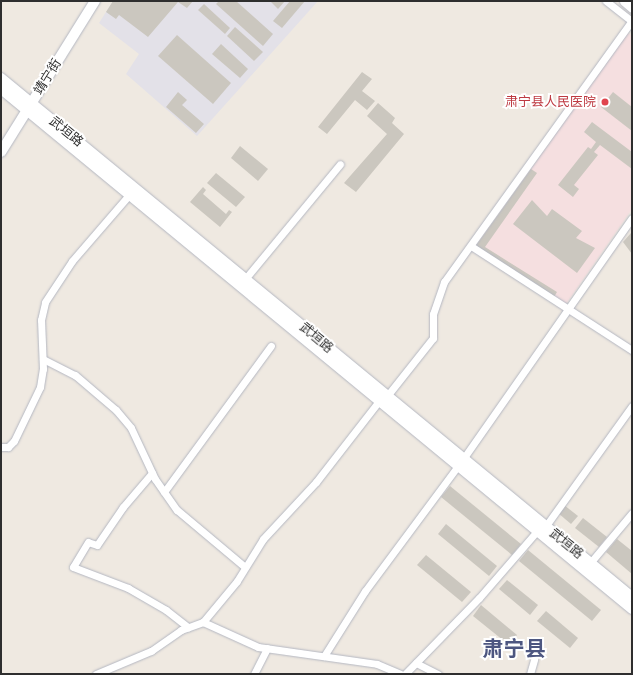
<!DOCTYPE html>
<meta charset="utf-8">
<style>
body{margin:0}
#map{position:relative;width:633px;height:675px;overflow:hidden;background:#efe9e1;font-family:"Fira Sans Condensed","Noto Sans SC",sans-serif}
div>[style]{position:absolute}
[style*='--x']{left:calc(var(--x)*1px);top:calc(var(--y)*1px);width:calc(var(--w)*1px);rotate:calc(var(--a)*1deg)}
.industrial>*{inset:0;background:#e3e1e8}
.medical>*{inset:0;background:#f5dfe0}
.building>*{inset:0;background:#cbc7bf}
.roads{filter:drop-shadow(0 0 1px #b4b7c1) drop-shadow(0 0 1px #b4b7c1)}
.minor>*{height:7px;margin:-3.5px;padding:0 3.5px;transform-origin:3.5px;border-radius:3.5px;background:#fff}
.tertiary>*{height:9px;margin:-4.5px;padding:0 4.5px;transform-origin:4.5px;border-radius:4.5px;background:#fff}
.secondary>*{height:10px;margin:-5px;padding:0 5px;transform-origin:5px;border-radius:5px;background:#fff}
.dots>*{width:11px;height:11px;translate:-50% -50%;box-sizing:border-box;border:2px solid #fff;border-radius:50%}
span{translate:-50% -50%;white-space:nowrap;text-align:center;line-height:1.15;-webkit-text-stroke:4px #fff;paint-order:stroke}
.street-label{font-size:13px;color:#2e2e2e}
.health-label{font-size:13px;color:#be3a42}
.right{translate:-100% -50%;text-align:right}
.town-label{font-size:21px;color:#4d5680;font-weight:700}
.frame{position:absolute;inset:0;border:2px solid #2e2e2e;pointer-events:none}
</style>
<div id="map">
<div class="industrial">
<div style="clip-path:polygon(113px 1px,318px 1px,197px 136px,126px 74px,139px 54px,99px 23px)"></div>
</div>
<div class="medical">
<div style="clip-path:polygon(628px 33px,632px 36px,632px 209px,566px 304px,475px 247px)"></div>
</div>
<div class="building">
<div style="clip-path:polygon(113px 1px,193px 1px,187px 8px,178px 2px,148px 37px,119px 15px,116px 19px,106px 12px)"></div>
<div style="clip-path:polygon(219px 1px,236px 1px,273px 34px,263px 46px,216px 4px)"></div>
<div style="clip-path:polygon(270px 1px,285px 1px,278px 9px)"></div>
<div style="clip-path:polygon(290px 1px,305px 1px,282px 28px,273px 21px)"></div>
<div style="clip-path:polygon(204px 4px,230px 28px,225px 34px,198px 10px)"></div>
<div style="clip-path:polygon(235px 27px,263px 52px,254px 61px,227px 36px)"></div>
<div style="clip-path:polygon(177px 35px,231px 83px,213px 104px,158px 56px)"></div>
<div style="clip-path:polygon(221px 44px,248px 69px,240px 78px,212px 54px)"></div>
<div style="clip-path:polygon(362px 72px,372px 79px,362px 91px,375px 101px,367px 110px,355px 100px,327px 134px,318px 127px)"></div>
<div style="clip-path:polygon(178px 92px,187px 100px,182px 105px,204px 124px,196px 133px,166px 107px)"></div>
<div style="clip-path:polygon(613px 92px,632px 107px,632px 131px,601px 107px)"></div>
<div style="clip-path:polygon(378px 103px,395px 118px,392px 123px,404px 134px,356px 192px,344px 183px,387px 134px,367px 116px)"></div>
<div style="clip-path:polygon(592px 122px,632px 152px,632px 169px,600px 145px,594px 152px,598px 155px,574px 185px,579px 189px,573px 197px,558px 185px,588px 147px,591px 149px,596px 142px,584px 132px)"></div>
<div style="clip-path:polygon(240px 146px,268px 169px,258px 181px,231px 158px)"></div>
<div style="clip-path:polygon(531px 169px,537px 173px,485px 247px,557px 292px,554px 297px,475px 247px)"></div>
<div style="clip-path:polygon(216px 173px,245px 197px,236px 207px,207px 183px)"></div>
<div style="clip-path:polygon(203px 187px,206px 190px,203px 194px,226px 214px,229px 210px,232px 212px,220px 227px,190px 202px)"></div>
<div style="clip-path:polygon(532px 200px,547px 216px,552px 209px,582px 231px,576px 238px,595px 248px,577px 273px,513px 224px)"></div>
<div style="clip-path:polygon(631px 233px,632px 234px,632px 254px,623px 242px)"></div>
<div style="clip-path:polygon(450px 486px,521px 544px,512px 555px,441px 497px)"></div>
<div style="clip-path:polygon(564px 505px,578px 516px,571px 524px,558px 513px)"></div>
<div style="clip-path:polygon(583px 518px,607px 537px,599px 547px,575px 528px)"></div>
<div style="clip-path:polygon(446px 524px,497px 566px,489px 576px,438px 534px)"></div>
<div style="clip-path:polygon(617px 539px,632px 551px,632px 574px,606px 552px)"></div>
<div style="clip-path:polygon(528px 550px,601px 610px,592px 621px,519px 561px)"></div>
<div style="clip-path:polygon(426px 555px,471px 592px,462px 602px,417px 565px)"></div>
<div style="clip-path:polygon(507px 580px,538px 605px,530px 615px,499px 589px)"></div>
<div style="clip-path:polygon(481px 605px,517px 635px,509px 645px,473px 616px)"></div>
<div style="clip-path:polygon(546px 611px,578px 638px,570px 648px,537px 621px)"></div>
</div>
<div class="roads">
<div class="minor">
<div style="--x:606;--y:1;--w:33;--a:38"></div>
<div style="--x:471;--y:246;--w:192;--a:32.9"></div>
<div style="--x:245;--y:279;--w:149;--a:-50.4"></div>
<div style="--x:43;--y:359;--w:36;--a:27"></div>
<div style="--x:75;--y:375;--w:54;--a:40.5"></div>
<div style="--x:116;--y:410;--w:23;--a:50"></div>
<div style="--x:131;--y:428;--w:56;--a:64.8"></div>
<div style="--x:155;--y:479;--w:38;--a:55"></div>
<div style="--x:177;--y:510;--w:89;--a:40"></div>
<div style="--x:387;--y:396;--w:74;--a:-51.6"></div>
<div style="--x:433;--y:338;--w:24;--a:-90"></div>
<div style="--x:433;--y:314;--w:34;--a:-71"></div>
<div style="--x:444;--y:282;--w:322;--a:-54.3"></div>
<div style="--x:1;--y:447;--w:7;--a:0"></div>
<div style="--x:8;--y:447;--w:8;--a:-45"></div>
<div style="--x:14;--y:441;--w:60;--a:-64.3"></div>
<div style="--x:40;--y:387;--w:18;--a:-81"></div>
<div style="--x:43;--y:369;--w:49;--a:-92.3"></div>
<div style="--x:41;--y:320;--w:18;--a:-77"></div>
<div style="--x:45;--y:302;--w:49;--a:-56.6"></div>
<div style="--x:72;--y:261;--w:87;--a:-49.2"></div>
<div style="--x:463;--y:459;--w:294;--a:-55"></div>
<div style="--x:152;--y:473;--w:45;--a:130.5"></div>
<div style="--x:123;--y:507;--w:46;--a:124.4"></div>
<div style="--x:97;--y:545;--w:9;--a:-162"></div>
<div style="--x:88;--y:542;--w:29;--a:121"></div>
<div style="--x:73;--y:567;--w:59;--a:20.9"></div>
<div style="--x:128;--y:588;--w:44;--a:30.1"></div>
<div style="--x:166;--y:610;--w:28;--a:38"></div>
<div style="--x:164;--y:492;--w:181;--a:-53.8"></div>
<div style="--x:545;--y:527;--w:149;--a:-54.3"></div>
<div style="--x:590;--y:563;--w:65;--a:-50"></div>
<div style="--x:203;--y:622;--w:53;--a:-50.3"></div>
<div style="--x:237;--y:581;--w:49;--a:-58.2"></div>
<div style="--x:263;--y:539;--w:78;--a:-47.1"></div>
<div style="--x:316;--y:482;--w:103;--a:-52.1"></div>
<div style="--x:324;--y:656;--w:77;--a:-57.8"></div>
<div style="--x:365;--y:591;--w:156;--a:-53.4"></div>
<div style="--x:416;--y:663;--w:25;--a:27"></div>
<div style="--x:96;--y:674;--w:60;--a:-22.7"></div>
<div style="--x:151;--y:651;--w:37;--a:-35"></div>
<div style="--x:181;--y:630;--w:23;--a:-20"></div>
<div style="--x:203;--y:622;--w:60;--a:24.4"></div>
<div style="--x:258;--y:647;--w:120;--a:8.1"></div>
<div style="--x:377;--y:664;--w:25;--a:23"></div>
<div style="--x:254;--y:674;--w:29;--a:-63"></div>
<div style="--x:405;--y:674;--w:106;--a:-45.8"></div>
<div style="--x:479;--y:598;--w:89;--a:-49.1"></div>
<div style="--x:530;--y:674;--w:15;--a:-74"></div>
</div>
<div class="tertiary">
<div style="--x:624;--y:1;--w:11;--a:41"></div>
</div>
<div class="secondary">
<div style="--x:1;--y:78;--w:817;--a:39.44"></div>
<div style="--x:1;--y:89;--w:818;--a:39.49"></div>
<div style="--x:1;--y:152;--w:178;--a:-58.1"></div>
</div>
</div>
<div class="dots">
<div style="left:605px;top:102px;background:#e0444e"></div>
</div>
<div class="street-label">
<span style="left:48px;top:77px;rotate:-58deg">靖宁街</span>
<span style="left:66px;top:132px;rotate:39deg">武垣路</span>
<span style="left:316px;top:338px;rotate:40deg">武垣路</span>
<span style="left:566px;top:544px;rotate:39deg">武垣路</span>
</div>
<div class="health-label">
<span class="right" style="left:596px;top:102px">肃宁县人民医院</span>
</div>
<div class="town-label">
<span style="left:514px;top:649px">肃宁县</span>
</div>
<div class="frame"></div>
</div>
